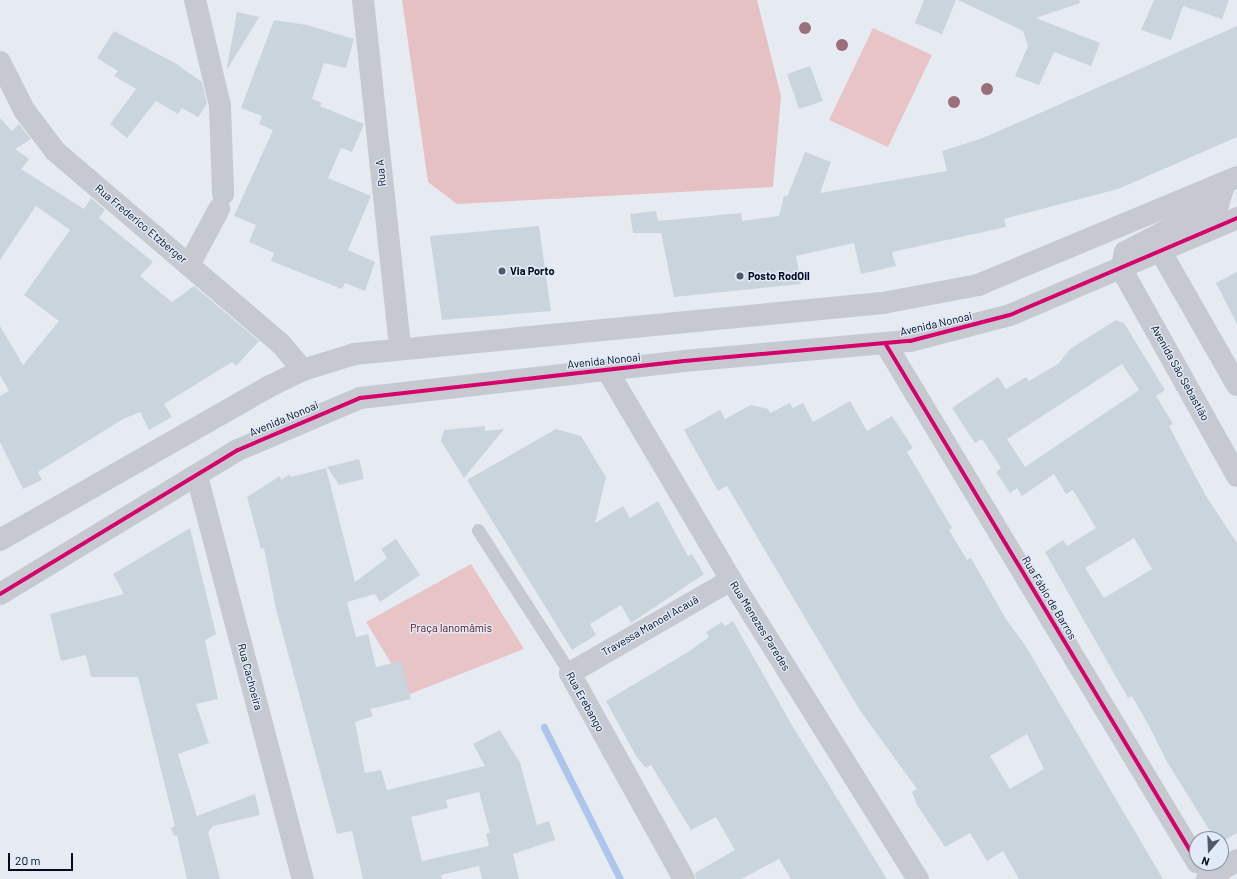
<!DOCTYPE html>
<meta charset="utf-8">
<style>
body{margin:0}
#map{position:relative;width:1237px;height:879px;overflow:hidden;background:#e6ebf2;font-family:Barlow,sans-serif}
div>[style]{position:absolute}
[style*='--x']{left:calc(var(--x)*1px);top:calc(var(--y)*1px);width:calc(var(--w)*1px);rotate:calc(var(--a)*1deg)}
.green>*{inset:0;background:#e8c4c7}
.forest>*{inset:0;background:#e6c1c3}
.stream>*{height:7px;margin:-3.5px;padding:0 3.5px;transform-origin:3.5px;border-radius:3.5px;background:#adc4ec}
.building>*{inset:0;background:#cad4dd}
.lane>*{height:13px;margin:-6.5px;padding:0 6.5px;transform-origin:6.5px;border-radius:6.5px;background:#c6c9cf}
.street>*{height:22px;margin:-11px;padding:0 11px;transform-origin:11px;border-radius:11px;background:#c6c9cf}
.secondary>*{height:22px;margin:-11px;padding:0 11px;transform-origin:11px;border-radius:11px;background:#c6c9cf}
.primary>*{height:22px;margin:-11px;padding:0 11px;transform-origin:11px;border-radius:11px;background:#c6c9cf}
.cycleway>*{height:4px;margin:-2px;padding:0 2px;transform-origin:2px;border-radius:2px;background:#d6006c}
.trees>*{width:12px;height:12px;margin:-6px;border-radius:50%;background:#9b6f79}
.dots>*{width:11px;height:11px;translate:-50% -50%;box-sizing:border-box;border:2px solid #e1eaf7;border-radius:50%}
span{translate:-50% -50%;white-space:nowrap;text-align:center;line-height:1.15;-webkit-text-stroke:3px #e1eaf7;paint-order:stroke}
.street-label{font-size:11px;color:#010a21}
.poi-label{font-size:11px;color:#010a21;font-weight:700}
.left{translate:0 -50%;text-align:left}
.park-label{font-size:11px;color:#5e0916}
.north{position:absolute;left:1189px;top:831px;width:40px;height:40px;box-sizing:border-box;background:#e1eaf7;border:1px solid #8790a1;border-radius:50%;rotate:199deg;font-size:11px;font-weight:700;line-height:16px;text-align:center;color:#010a21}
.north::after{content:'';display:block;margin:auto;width:14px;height:18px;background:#51596a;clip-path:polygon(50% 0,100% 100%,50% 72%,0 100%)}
.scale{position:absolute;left:8px;top:853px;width:65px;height:18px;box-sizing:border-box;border:2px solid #010a21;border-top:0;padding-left:5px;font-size:12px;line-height:14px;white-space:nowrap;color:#010a21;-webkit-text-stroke:3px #e1eaf7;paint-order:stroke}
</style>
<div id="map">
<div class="green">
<div style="clip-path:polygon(873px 28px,932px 55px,888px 147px,829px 120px)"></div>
<div style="clip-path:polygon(471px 564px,524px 649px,410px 694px,366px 622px)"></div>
</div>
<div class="forest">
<div style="clip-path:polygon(402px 0,757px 0,781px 96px,773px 187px,457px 204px,428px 182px)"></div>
</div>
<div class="stream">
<div style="--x:544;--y:727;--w:170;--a:63.4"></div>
</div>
<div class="building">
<div style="clip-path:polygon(924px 0,956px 0,942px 34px,915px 23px)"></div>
<div style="clip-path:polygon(958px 0,1079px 0,1080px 3px,1036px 18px,1100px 43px,1091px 66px,1054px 52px,1039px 85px,1015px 76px,1028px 46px,1023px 31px)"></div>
<div style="clip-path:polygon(1154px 0,1229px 0,1222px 19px,1183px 6px,1171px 40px,1141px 30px)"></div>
<div style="clip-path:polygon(237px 12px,259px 17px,228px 68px,227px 67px)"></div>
<div style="clip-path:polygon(274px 20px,307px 25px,354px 39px,346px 68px,324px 63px,312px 99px,322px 103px,320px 106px,364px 124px,352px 152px,341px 148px,328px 178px,371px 196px,348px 250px,375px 262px,365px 291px,345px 283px,342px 289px,271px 261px,274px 253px,249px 242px,256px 225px,234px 216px,273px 130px,259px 124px,262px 116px,241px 108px)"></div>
<div style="clip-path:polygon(1237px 26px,1237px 137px,1118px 189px,1004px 219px,1006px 227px,892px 252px,896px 266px,861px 274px,854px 243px,796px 256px,801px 284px,674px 297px,661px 233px,633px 233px,630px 214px,656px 211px,658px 221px,741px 213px,742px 221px,779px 216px,784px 196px,788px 195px,805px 152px,831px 162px,820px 193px,947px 171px,942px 151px,983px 138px)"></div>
<div style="clip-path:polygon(114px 31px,175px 63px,202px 82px,207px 104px,198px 117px,182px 108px,178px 114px,156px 101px,127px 138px,110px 124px,136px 89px,114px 76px,118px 71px,97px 58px)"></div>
<div style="clip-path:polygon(810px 66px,823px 101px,799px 109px,787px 74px)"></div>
<div style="clip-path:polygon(0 118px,12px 131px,19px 124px,31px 139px,15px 149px,29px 159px,21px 169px,84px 209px,91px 198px,105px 210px,99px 218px,153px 262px,140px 276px,172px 302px,194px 286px,259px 341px,236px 366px,232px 362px,164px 404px,172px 417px,149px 430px,140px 412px,123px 419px,38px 472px,42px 480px,23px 489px,0 442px,0 396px,9px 391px,0 375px,0 326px,23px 365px,59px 321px,24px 295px,70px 230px,36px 206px,0 260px)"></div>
<div style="clip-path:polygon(539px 226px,551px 311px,442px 320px,430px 236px)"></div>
<div style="clip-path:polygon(1237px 272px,1237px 324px,1216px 283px)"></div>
<div style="clip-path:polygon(evenodd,1116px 320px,1124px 323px,1165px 390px,1156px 396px,1173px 424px,1169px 426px,1206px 496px,1237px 543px,1237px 833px,1221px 842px,1221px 839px,1215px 839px,1166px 760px,1148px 724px,1132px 696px,1128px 698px,1045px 552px,1063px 540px,1067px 546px,1096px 528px,1073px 490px,1066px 494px,1054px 474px,1022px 496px,1017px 488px,1010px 493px,996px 472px,1001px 468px,982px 439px,975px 443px,952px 408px,998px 377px,1006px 389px,1026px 377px,1029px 381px,1058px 364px,1070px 349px,1116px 320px,1122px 364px,1139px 390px,1025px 467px,1007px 439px,1122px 364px,1116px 320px,1134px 538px,1152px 569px,1104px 598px,1085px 568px,1134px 538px)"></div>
<div style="clip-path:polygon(evenodd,850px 401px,867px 431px,892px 416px,913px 448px,907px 452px,952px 528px,949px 530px,967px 560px,971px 558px,1006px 619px,1025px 645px,1163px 879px,1019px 879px,1003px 851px,987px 861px,970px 833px,945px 847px,917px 805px,912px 792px,917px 789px,859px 709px,727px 486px,718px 491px,684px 430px,720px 410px,725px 419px,751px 405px,768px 409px,770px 413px,790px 403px,793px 408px,803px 403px,813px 422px,850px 401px,1027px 734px,1044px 769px,1010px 789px,990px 756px,1027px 734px)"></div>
<div style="clip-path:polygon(485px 426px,485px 431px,504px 429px,464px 478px,441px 441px,444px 430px)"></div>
<div style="clip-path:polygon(556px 429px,581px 436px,606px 477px,595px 523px,623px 506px,630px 518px,658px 501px,688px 556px,692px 554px,704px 574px,631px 623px,621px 605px,590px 624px,596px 635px,572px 650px,467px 480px)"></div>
<div style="clip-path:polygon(359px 459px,364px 479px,339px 485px,327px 467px)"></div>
<div style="clip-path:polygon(evenodd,326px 468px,355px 582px,387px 558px,381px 549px,396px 539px,420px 575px,380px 602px,375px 594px,347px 602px,356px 637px,368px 634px,376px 667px,401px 661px,411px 699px,370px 709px,373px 716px,355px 722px,365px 773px,381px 770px,387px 790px,485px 766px,473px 744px,500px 730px,520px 763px,537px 825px,549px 821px,555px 840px,513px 854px,519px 879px,482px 879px,479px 866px,441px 875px,442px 879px,363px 879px,352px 831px,337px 834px,276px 609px,264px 548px,261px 549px,247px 497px,280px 476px,281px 480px,290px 474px,291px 477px,326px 468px,479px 792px,490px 833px,486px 834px,489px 846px,422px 861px,411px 817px,448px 808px,446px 800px,479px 792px)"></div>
<div style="clip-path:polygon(190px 528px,216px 634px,205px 640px,218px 699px,196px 704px,209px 743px,178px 754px,197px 816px,255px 794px,260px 815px,213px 826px,208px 832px,220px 879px,187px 879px,177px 835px,174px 836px,171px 828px,175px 826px,138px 677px,91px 677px,86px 655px,61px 661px,50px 614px,124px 594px,113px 574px)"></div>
<div style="clip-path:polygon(733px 621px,793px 727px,887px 879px,791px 879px,779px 859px,741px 879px,696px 879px,695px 873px,735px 850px,716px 817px,691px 830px,651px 765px,646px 768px,636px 756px,606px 701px,688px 652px,709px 637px,706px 632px,722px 622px,725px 626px)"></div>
</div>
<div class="lane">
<div style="--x:478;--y:530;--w:170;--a:57.2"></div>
</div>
<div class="street">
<div style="--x:195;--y:0;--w:109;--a:76.7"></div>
<div style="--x:220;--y:106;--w:88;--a:88"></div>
<div style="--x:363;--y:0;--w:349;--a:83.9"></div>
<div style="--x:0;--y:62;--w:54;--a:63.4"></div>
<div style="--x:24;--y:110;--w:51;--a:52.9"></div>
<div style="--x:55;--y:151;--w:297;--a:40.5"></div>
<div style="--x:281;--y:344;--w:34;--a:50"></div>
<div style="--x:189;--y:265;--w:64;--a:-61.8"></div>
<div style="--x:885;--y:343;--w:606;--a:58.99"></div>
<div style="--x:607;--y:370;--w:244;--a:59.4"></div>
<div style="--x:731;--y:580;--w:353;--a:58"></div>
<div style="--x:197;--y:476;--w:417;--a:75.3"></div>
<div style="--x:684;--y:879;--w:235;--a:-119"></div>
<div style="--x:570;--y:673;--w:186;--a:-30"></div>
<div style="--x:1207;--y:879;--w:36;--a:-32"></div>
</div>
<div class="secondary">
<div style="--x:1161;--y:252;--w:153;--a:60.3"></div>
<div style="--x:1122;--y:270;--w:236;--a:60.8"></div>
</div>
<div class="primary">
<div style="--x:1122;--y:267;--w:15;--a:-79"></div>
<div style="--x:1125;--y:252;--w:105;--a:-27.3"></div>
<div style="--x:1218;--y:204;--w:22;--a:-72"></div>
<div style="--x:0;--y:540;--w:311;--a:-29.7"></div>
<div style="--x:270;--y:386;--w:37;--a:-26"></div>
<div style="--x:303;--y:370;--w:53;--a:-17.4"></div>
<div style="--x:354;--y:354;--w:531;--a:-5.51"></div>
<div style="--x:883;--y:303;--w:97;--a:-10.7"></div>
<div style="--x:978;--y:285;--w:281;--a:-22.6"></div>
<div style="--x:0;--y:594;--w:278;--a:-31.2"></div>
<div style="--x:238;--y:450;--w:133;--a:-23.1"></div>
<div style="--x:360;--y:398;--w:326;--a:-6.5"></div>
<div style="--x:684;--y:361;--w:227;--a:-5.1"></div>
<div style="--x:910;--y:341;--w:103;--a:-14.6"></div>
<div style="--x:1010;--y:315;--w:247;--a:-23.1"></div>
</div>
<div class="cycleway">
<div style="--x:885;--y:343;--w:606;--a:58.99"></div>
<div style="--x:0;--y:594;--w:278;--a:-31.2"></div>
<div style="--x:238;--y:450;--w:133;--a:-23.1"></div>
<div style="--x:360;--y:398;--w:326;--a:-6.5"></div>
<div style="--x:684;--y:361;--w:227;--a:-5.1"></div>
<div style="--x:910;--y:341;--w:103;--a:-14.6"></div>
<div style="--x:1010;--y:315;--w:247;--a:-23.1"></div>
</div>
<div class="trees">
<div style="left:805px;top:28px"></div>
<div style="left:842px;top:45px"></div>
<div style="left:987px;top:89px"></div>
<div style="left:954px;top:102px"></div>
</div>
<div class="dots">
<div style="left:502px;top:271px;background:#51596a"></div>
<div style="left:740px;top:276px;background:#51596a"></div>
</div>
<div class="street-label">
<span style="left:381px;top:173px;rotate:-96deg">Rua A</span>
<span style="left:141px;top:224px;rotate:40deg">Rua Frederico Etzberger</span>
<span style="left:936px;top:324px;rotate:-13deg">Avenida Nonoai</span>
<span style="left:604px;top:361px;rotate:-6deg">Avenida Nonoai</span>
<span style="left:1180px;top:373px;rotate:61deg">Avenida São Sebastião</span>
<span style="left:284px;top:419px;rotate:-23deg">Avenida Nonoai</span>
<span style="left:1049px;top:598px;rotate:59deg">Rua Fábio de Barros</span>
<span style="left:650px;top:626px;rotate:-30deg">Travessa Manoel Acauã</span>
<span style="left:760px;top:626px;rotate:58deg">Rua Menezes Paredes</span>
<span style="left:250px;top:677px;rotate:75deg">Rua Cachoeira</span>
<span style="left:585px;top:702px;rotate:61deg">Rua Erebango</span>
</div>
<div class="poi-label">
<span class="left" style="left:510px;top:271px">Via Porto</span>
<span class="left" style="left:748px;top:276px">Posto RodOil</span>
</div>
<div class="park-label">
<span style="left:451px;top:628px">Praça Ianomâmis</span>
</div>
<div class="north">N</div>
<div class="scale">20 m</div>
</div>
